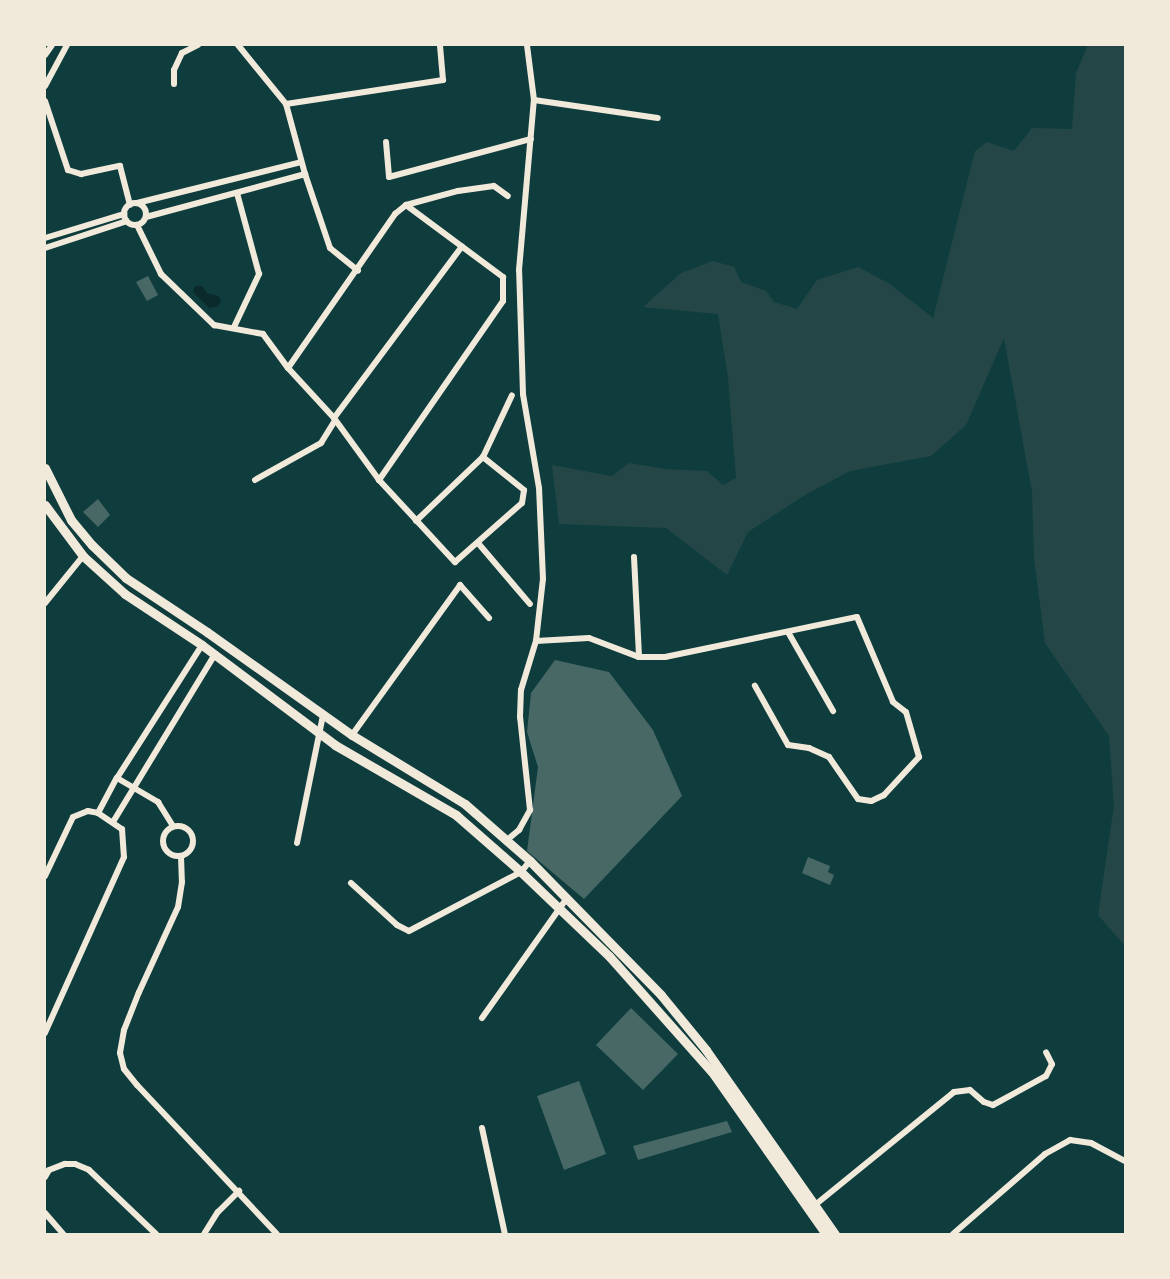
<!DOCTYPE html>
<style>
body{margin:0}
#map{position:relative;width:1170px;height:1279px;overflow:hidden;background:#0f3d3e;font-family:Karla,sans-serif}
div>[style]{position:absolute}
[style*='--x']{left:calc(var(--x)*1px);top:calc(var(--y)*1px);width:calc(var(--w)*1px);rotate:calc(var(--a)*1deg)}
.green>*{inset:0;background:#244646}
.water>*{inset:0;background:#0a2a2b}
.building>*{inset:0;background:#486865}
.minor>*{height:6px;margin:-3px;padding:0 3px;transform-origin:3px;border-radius:3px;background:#f1e9da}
.minor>.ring{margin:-3px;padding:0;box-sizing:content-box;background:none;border:6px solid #f1e9da;border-radius:50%}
.secondary>*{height:9px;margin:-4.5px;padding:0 4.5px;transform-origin:4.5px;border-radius:4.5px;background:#f1e9da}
span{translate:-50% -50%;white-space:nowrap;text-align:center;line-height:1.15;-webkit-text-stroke:4.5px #f1e9da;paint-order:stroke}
.frame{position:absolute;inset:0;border:46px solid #f1e9da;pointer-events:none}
</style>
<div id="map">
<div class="green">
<div style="clip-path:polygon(1088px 45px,1125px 45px,1125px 946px,1098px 915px,1114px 805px,1109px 736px,1045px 643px,1034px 558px,1032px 492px,1004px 338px,966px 425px,931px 456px,850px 471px,805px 495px,748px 532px,727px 575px,666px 528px,559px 524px,552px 465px,612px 476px,629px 463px,665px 469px,707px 471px,723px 485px,736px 478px,728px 378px,718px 314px,643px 307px,681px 273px,713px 261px,734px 267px,741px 282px,766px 291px,774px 302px,797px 309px,817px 280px,858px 267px,890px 284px,933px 318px,975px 151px,987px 142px,1014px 151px,1032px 128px,1072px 129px,1076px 73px)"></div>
</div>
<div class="water">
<div style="clip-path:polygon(195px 286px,202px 286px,207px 293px,218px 296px,221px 299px,219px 306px,209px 308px,193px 292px)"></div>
</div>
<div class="building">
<div style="clip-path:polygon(148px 276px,158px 295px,147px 301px,136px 282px)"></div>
<div style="clip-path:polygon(98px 499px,110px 515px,98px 527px,83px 512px)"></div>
<div style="clip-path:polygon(555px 660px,609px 672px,653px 730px,682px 796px,584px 899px,527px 851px,538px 767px,527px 732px,531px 693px)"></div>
<div style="clip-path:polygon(808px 857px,830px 866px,828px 872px,834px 875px,830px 885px,802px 873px)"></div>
<div style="clip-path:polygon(631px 1008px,678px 1054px,643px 1090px,596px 1045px)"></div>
<div style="clip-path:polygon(579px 1081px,606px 1154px,564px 1170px,537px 1096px)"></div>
<div style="clip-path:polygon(727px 1121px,732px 1132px,638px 1160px,633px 1146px)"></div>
</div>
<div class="minor">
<div style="--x:238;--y:45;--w:76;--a:50.9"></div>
<div style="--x:286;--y:104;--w:73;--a:74.8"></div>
<div style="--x:305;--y:174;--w:78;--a:71.3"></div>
<div style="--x:330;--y:248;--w:36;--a:39"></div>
<div style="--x:45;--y:55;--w:12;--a:-55"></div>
<div style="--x:174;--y:84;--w:14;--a:-90"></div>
<div style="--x:174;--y:70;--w:19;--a:-65"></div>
<div style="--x:182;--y:53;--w:18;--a:-27"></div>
<div style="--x:45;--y:86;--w:47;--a:-61.8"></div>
<div style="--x:534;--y:100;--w:125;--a:8.3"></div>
<div style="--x:45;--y:101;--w:73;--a:71.6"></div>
<div style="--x:68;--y:170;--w:14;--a:17"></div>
<div style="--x:81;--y:174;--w:40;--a:-12"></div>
<div style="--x:120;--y:166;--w:40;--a:75.6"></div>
<div style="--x:286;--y:104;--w:159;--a:-8.7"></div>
<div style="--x:443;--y:80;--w:35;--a:-95"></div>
<div style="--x:386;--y:142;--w:35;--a:85"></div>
<div style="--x:389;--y:177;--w:147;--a:-15"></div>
<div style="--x:137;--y:203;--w:169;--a:-14"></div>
<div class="ring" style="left:124px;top:203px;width:16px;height:16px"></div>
<div style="--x:406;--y:205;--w:54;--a:-15.1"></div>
<div style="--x:458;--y:191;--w:36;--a:-8"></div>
<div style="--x:494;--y:186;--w:17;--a:36"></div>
<div style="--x:146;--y:217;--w:165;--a:-15.1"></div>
<div style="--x:137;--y:225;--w:55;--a:63.9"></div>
<div style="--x:161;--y:274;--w:74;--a:43.9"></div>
<div style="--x:214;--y:325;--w:50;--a:10.4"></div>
<div style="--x:263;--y:334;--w:42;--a:53.7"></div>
<div style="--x:288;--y:368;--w:68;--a:47.4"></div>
<div style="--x:334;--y:418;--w:77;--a:54"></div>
<div style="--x:379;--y:480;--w:112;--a:47.2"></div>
<div style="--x:455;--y:562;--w:89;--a:-41.4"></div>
<div style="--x:522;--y:503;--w:13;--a:-81"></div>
<div style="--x:524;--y:490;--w:53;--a:-141.2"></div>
<div style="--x:45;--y:238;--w:83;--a:-16.9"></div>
<div style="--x:45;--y:248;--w:86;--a:-18.2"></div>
<div style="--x:234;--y:327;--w:59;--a:-64.7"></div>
<div style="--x:259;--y:274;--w:84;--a:-105.2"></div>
<div style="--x:288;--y:368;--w:188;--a:-55.2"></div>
<div style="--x:395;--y:214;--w:14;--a:-39"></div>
<div style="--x:406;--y:205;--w:121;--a:36.6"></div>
<div style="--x:503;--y:277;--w:24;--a:90"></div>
<div style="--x:503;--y:301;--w:218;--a:124.7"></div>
<div style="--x:334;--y:418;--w:214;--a:-53.3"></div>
<div style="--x:255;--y:480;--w:76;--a:-29.3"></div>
<div style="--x:321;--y:443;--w:26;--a:-58"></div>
<div style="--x:416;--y:521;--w:93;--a:-43.7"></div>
<div style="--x:483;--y:457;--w:68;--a:-64.9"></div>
<div style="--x:478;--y:543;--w:80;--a:49.6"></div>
<div style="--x:634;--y:557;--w:100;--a:87.1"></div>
<div style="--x:45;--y:603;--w:60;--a:-51"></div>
<div style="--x:788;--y:632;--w:91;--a:60.3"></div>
<div style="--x:536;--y:641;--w:53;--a:-3.2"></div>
<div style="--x:589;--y:638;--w:53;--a:20.8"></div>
<div style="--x:639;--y:657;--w:26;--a:0"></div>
<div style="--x:665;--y:657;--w:196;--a:-11.8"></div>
<div style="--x:857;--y:617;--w:92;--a:67"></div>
<div style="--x:893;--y:702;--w:16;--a:38"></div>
<div style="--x:906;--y:712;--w:47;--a:73.9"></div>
<div style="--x:919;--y:757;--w:52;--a:132.6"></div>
<div style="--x:884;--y:795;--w:14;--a:155"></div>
<div style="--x:871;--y:801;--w:13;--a:-171"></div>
<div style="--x:858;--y:799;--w:51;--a:-124.6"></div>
<div style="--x:829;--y:757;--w:22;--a:-156"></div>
<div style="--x:809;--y:748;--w:21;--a:-172"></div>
<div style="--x:788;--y:745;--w:68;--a:-119.2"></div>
<div style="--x:352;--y:735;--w:185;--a:-54.2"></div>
<div style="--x:460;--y:585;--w:44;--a:48.7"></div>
<div style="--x:117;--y:778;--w:48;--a:30.3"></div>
<div style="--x:158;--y:802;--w:28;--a:58"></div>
<div style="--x:98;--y:813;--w:40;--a:-62"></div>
<div style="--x:117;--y:778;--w:158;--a:-57.4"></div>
<div style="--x:113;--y:822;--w:197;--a:-58.7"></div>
<div class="ring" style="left:163px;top:826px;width:24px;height:24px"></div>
<div style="--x:507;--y:840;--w:16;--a:-40"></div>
<div style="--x:519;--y:830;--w:23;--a:-61"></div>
<div style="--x:530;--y:810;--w:94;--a:-96.1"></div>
<div style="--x:520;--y:717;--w:27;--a:-88"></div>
<div style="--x:521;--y:690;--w:51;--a:-73"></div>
<div style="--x:536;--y:641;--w:62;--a:-83.6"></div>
<div style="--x:543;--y:579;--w:91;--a:-92.5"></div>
<div style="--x:539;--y:488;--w:95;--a:-99.7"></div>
<div style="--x:523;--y:394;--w:124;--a:-91.8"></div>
<div style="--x:519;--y:270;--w:171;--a:-85"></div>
<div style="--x:534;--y:100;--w:55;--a:-97.3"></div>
<div style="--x:297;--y:843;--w:131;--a:-78.5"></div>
<div style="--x:181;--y:856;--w:26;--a:88"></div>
<div style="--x:182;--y:882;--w:25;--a:99"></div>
<div style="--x:178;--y:907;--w:94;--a:114.6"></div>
<div style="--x:139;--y:992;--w:41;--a:111.5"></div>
<div style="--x:124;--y:1030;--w:23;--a:100"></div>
<div style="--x:120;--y:1053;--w:16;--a:76"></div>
<div style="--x:124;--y:1069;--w:21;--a:51"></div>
<div style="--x:137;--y:1085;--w:204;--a:46.8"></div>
<div style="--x:45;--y:876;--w:65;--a:-64.6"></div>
<div style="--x:73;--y:817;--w:16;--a:-22"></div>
<div style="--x:88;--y:811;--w:10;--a:11"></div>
<div style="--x:98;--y:813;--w:29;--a:34"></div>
<div style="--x:122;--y:829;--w:28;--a:86"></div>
<div style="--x:124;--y:857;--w:193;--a:114.2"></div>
<div style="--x:351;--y:883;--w:62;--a:42.4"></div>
<div style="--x:397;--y:925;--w:13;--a:27"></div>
<div style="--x:409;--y:931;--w:127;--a:-27.8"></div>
<div style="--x:521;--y:872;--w:14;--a:-51"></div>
<div style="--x:482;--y:1018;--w:147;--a:-54.7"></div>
<div style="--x:482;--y:1128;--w:108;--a:77.8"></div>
<div style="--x:45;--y:1177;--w:8;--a:-60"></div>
<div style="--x:49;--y:1170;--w:17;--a:-21"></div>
<div style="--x:65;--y:1164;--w:10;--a:0"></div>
<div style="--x:75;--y:1164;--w:15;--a:23"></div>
<div style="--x:89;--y:1170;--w:93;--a:43.7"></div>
<div style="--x:815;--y:1205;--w:179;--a:-39.1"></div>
<div style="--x:954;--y:1092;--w:16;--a:-7"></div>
<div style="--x:970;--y:1090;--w:18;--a:41"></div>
<div style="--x:984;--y:1102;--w:9;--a:18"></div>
<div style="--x:993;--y:1105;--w:60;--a:-28.7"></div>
<div style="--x:1046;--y:1076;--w:13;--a:-63"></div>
<div style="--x:1052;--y:1064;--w:13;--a:-117"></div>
<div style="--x:45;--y:1213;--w:28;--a:49"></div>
<div style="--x:204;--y:1234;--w:26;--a:-58"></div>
<div style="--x:218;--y:1212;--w:30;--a:-45"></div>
<div style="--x:953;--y:1234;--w:122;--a:-41"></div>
<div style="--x:1045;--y:1154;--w:29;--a:-29"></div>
<div style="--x:1070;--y:1140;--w:21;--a:8"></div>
<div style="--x:1091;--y:1143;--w:38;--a:28"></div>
</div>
<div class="secondary">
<div style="--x:45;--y:468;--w:58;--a:63.4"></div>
<div style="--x:71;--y:520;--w:33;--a:50"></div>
<div style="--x:92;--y:545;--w:47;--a:44.1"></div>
<div style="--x:126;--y:578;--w:97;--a:33.7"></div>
<div style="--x:207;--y:632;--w:178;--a:35.4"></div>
<div style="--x:352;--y:735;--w:132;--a:31.4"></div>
<div style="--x:465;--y:804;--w:86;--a:41.2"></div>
<div style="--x:530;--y:861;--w:187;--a:45.6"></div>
<div style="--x:661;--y:995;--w:71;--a:50.7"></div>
<div style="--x:706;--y:1050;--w:225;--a:55"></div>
<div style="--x:45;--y:505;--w:64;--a:53.3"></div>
<div style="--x:83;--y:556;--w:57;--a:42.1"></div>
<div style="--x:125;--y:594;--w:92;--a:33.5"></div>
<div style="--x:202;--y:645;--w:166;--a:36.9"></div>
<div style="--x:335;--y:745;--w:140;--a:30"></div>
<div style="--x:456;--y:815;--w:86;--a:41.2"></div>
<div style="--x:521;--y:872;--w:122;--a:43.7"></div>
<div style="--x:609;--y:956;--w:155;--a:48.4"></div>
<div style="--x:712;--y:1072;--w:198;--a:54.9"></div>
</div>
<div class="frame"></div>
</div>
